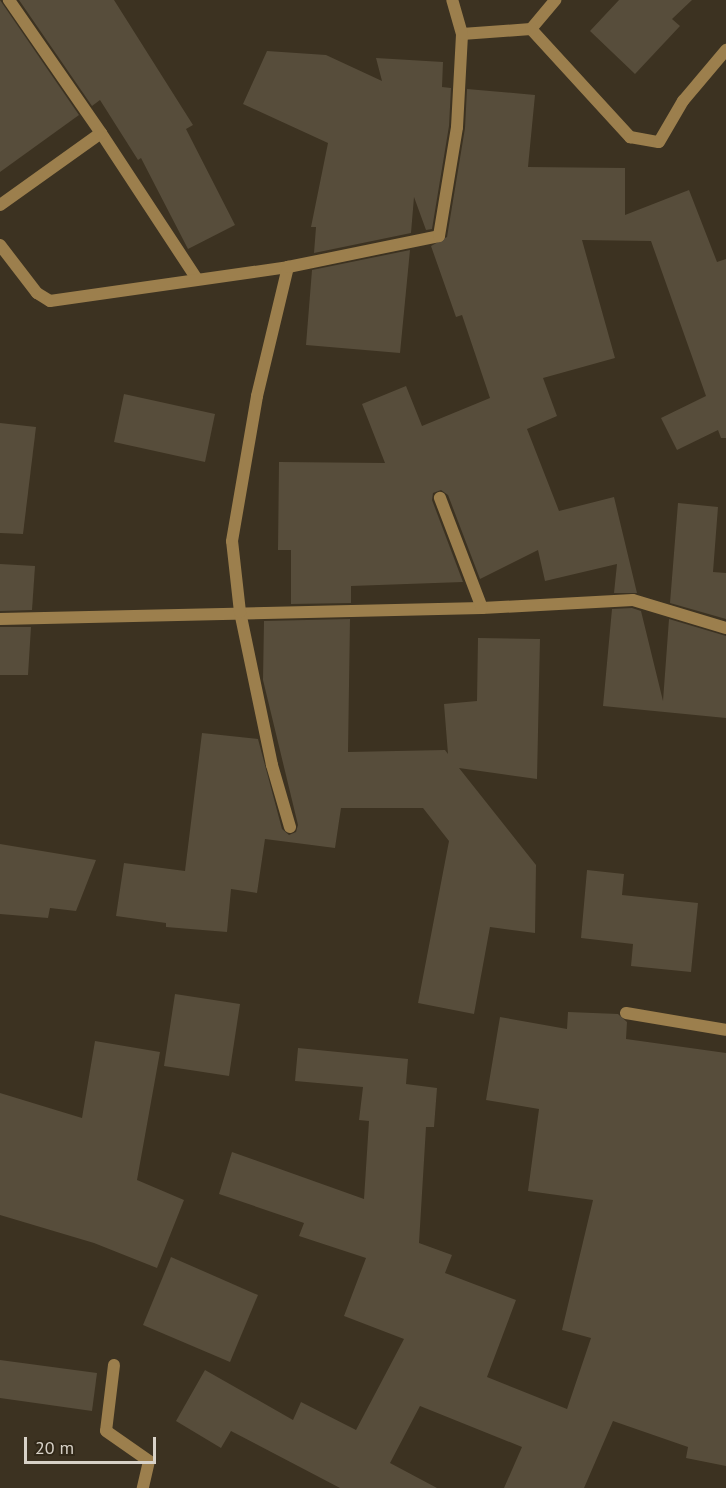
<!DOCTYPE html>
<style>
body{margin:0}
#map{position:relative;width:726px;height:1488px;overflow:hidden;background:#3c3221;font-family:"PT Sans",sans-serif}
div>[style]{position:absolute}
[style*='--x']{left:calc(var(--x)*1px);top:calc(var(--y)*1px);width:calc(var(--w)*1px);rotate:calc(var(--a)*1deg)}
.building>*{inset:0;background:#574d3b}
.minor>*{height:12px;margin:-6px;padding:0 6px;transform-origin:6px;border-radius:6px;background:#9c7f4d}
span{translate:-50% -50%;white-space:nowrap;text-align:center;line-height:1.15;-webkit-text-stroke:5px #312818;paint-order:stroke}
.scale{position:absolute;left:24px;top:1437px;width:132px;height:27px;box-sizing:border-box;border:3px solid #d8d2c8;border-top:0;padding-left:8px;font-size:18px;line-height:21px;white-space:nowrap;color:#d8d2c8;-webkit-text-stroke:4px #312818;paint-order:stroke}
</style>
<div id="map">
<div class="building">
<div style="clip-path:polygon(0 0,79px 115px,0 172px)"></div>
<div style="clip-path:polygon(19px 0,114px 0,193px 125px,186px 129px,235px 225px,188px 249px,141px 158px,138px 160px,100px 100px,92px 106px)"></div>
<div style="clip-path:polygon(619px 0,692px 0,672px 19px,680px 26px,635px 74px,590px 31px)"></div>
<div style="clip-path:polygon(267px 51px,326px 55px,382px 81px,376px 58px,443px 62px,442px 87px,451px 88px,449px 126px,432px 229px,426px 230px,414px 197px,411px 233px,314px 253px,316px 227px,311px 227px,328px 143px,243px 104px)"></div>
<div style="clip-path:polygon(467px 89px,535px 95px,528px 167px,625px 168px,625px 215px,689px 190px,717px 262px,726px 259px,726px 438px,721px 438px,718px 430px,677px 450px,661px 418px,706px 396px,651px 241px,582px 240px,615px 358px,543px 378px,557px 416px,527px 429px,559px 511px,614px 497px,637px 593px,614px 593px,617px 564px,545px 581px,538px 550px,480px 579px,448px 495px,441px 490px,433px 493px,432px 500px,463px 582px,351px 586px,351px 603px,291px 604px,291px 550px,278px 550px,279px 462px,385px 463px,362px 404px,406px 386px,422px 426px,490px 398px,462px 315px,456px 317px,431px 246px,447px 237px,465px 128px)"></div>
<div style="clip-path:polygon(410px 250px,400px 353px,306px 345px,312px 270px)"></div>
<div style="clip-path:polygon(124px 394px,215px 414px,205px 462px,114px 442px)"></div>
<div style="clip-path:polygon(0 423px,36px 427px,23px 534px,0 533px)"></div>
<div style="clip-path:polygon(678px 503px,718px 507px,713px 572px,726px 573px,726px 619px,670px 603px)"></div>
<div style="clip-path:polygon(0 564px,35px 566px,32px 610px,0 611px)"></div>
<div style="clip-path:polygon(632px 608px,641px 611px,663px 701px,669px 619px,726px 636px,726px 718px,603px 706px,612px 609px)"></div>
<div style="clip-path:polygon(350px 619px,348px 752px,445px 750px,448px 754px,444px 704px,477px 701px,478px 638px,540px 639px,537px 779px,459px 768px,536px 865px,535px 933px,490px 927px,474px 1014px,418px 1003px,449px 841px,423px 808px,341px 808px,335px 848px,265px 839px,257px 893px,231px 889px,227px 932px,166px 927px,166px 923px,116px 916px,124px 863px,185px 871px,202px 733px,258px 739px,282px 829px,289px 835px,296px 832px,298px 825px,263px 680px,264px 621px)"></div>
<div style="clip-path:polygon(0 627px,31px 627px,28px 675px,0 675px)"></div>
<div style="clip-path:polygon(0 844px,96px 860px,76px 911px,50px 908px,48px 918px,0 914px)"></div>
<div style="clip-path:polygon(587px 870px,624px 874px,622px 895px,698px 903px,691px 972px,631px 966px,633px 944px,581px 938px)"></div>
<div style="clip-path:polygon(175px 994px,240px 1004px,229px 1076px,164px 1066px)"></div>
<div style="clip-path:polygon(568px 1012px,618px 1014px,627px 1022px,626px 1039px,726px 1053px,726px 1466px,686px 1458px,688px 1447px,613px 1421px,584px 1488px,504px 1488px,522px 1447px,420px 1406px,390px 1463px,437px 1488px,340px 1488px,231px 1431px,221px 1448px,176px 1421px,205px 1370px,293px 1420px,301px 1402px,356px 1430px,404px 1339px,344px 1316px,366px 1258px,299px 1236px,304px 1223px,219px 1194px,232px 1152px,364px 1199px,369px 1121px,359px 1120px,363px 1087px,295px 1081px,298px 1048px,408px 1059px,406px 1084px,437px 1088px,434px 1127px,426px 1127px,419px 1243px,452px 1255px,445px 1273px,516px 1300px,487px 1377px,567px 1409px,591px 1338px,562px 1330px,593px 1200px,528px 1191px,539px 1109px,486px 1100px,500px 1017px,567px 1029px)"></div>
<div style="clip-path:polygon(95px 1041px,160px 1052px,137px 1180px,184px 1200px,157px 1268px,94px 1243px,0 1215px,0 1093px,82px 1118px)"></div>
<div style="clip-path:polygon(171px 1257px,258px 1295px,230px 1362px,143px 1325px)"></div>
<div style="clip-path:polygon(0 1360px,97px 1373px,92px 1411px,0 1398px)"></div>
</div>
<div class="minor">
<div style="--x:531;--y:29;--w:38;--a:-50"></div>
<div style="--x:462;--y:34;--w:69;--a:-4.1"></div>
<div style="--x:531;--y:29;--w:147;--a:47.5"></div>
<div style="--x:630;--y:137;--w:29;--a:10"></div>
<div style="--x:659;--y:142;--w:48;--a:-59.7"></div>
<div style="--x:683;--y:101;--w:67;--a:-49.9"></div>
<div style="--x:101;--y:133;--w:175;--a:56.7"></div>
<div style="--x:0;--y:205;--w:124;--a:-35.5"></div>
<div style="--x:101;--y:133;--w:162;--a:-124.7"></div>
<div style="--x:0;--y:245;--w:61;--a:52.4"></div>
<div style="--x:37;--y:293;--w:15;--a:32"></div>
<div style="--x:50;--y:301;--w:240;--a:-8.1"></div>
<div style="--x:482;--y:608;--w:151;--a:-3"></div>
<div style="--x:633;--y:600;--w:97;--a:16.8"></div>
<div style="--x:0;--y:619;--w:482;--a:-1.3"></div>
<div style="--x:482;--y:608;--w:118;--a:-110.9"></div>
<div style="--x:290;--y:827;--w:65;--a:-106.2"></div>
<div style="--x:272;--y:765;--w:156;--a:-101.8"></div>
<div style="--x:240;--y:612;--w:71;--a:-96.4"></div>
<div style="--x:232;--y:541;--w:147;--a:-80.2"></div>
<div style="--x:257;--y:396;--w:133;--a:-76.5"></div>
<div style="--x:288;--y:267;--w:154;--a:-11.6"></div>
<div style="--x:439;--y:236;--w:110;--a:-80.6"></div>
<div style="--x:457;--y:127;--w:93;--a:-86.9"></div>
<div style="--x:462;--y:34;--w:35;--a:-106"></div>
<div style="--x:626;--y:1013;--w:101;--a:9.6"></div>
<div style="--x:114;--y:1365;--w:66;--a:96.9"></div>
<div style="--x:106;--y:1431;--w:52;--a:34.9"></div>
<div style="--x:149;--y:1461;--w:28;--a:103"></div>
</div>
<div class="scale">20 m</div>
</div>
